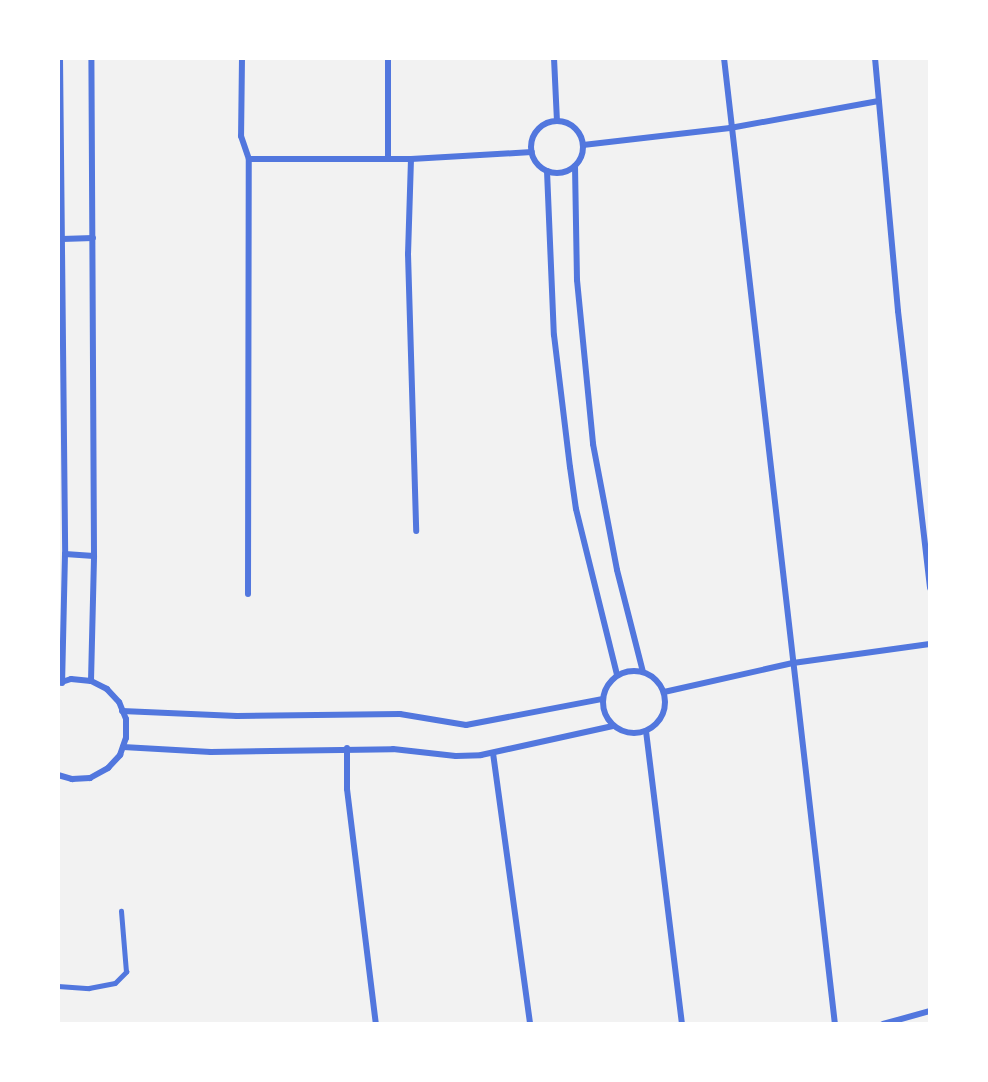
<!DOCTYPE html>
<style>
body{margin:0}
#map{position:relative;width:988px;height:1082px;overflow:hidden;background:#f2f2f2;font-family:Figtree,sans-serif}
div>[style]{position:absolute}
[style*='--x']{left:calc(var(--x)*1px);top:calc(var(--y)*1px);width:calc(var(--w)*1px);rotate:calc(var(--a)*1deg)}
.service>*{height:4.5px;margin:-2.25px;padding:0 2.25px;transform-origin:2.25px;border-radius:2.25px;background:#5277de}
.minor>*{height:6px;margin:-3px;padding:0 3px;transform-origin:3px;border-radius:3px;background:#5277de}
.minor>.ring{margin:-3px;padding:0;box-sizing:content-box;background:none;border:6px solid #5277de;border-radius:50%}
span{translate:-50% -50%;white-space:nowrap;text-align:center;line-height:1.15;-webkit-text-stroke:4.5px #fff;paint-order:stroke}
.frame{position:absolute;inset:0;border:60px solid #fff;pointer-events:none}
</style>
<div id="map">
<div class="service">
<div style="--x:58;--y:986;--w:31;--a:4"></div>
<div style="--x:89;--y:988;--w:26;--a:-11"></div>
<div style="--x:115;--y:983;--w:16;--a:-45"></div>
<div style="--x:126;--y:972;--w:61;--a:-94.7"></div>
</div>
<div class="minor">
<div style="--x:60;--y:58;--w:496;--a:89.4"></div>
<div style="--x:65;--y:554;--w:129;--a:91.3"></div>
<div style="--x:242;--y:58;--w:78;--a:90.7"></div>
<div style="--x:241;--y:136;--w:24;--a:71"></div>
<div style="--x:388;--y:58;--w:101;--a:90"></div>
<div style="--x:554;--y:58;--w:63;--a:87.3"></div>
<div style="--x:724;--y:58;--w:972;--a:83.45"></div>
<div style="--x:875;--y:58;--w:254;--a:84.8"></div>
<div style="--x:898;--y:311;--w:279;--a:83.4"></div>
<div class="ring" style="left:531px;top:121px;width:46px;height:46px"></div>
<div style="--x:583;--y:145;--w:148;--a:-6.6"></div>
<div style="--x:730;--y:128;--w:151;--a:-10.3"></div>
<div style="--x:411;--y:159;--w:95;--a:91.8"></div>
<div style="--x:408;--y:254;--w:277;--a:88.3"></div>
<div style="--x:575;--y:166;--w:114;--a:89"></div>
<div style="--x:577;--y:280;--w:165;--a:84.4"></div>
<div style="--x:593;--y:444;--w:128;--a:79.2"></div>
<div style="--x:617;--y:570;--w:105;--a:75.7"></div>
<div style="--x:547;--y:171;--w:164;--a:87.6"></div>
<div style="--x:554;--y:335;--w:133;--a:83.1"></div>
<div style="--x:570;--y:467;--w:42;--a:81.9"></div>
<div style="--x:576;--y:509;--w:171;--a:76.1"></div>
<div style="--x:62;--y:239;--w:31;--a:-2"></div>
<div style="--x:65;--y:554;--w:29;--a:4"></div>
<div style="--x:248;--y:594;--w:435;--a:-89.9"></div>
<div style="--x:249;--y:159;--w:162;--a:0"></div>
<div style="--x:411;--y:159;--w:121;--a:-3.3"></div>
<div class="ring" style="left:603px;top:671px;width:56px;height:56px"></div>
<div style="--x:91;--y:681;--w:125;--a:-88.6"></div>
<div style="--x:94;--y:556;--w:498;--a:-90.3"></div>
<div style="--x:664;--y:692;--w:132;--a:-12.7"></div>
<div style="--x:793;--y:663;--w:138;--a:-7.9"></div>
<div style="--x:122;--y:711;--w:115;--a:2.5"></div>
<div style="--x:237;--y:716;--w:163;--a:-0.7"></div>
<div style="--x:400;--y:714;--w:67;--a:9.5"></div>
<div style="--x:466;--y:725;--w:138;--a:-10.8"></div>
<div style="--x:646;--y:731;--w:295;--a:83"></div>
<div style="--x:123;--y:747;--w:88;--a:3.3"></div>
<div style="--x:211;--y:752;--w:182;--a:-0.9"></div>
<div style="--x:393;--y:749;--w:63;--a:6.3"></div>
<div style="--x:456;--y:756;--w:25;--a:-2"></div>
<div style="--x:481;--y:755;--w:135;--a:-12.4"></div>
<div style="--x:347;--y:748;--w:41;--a:90"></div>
<div style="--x:347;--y:789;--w:237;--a:83"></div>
<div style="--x:493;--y:753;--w:274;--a:82.2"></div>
<div style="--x:58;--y:775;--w:15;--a:16"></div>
<div style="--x:72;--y:779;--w:18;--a:-3"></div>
<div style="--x:90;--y:778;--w:21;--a:-29"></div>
<div style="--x:108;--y:768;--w:18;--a:-47"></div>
<div style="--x:120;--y:755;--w:18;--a:-71"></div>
<div style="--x:126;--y:738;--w:19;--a:-90"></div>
<div style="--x:126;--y:719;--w:18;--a:-112"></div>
<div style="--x:119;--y:702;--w:18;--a:-133"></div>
<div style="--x:107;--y:689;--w:18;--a:-153"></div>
<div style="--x:91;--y:681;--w:20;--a:-174"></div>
<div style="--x:71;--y:679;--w:13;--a:162"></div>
<div style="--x:883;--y:1024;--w:49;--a:-15.5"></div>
</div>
<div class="frame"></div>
</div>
